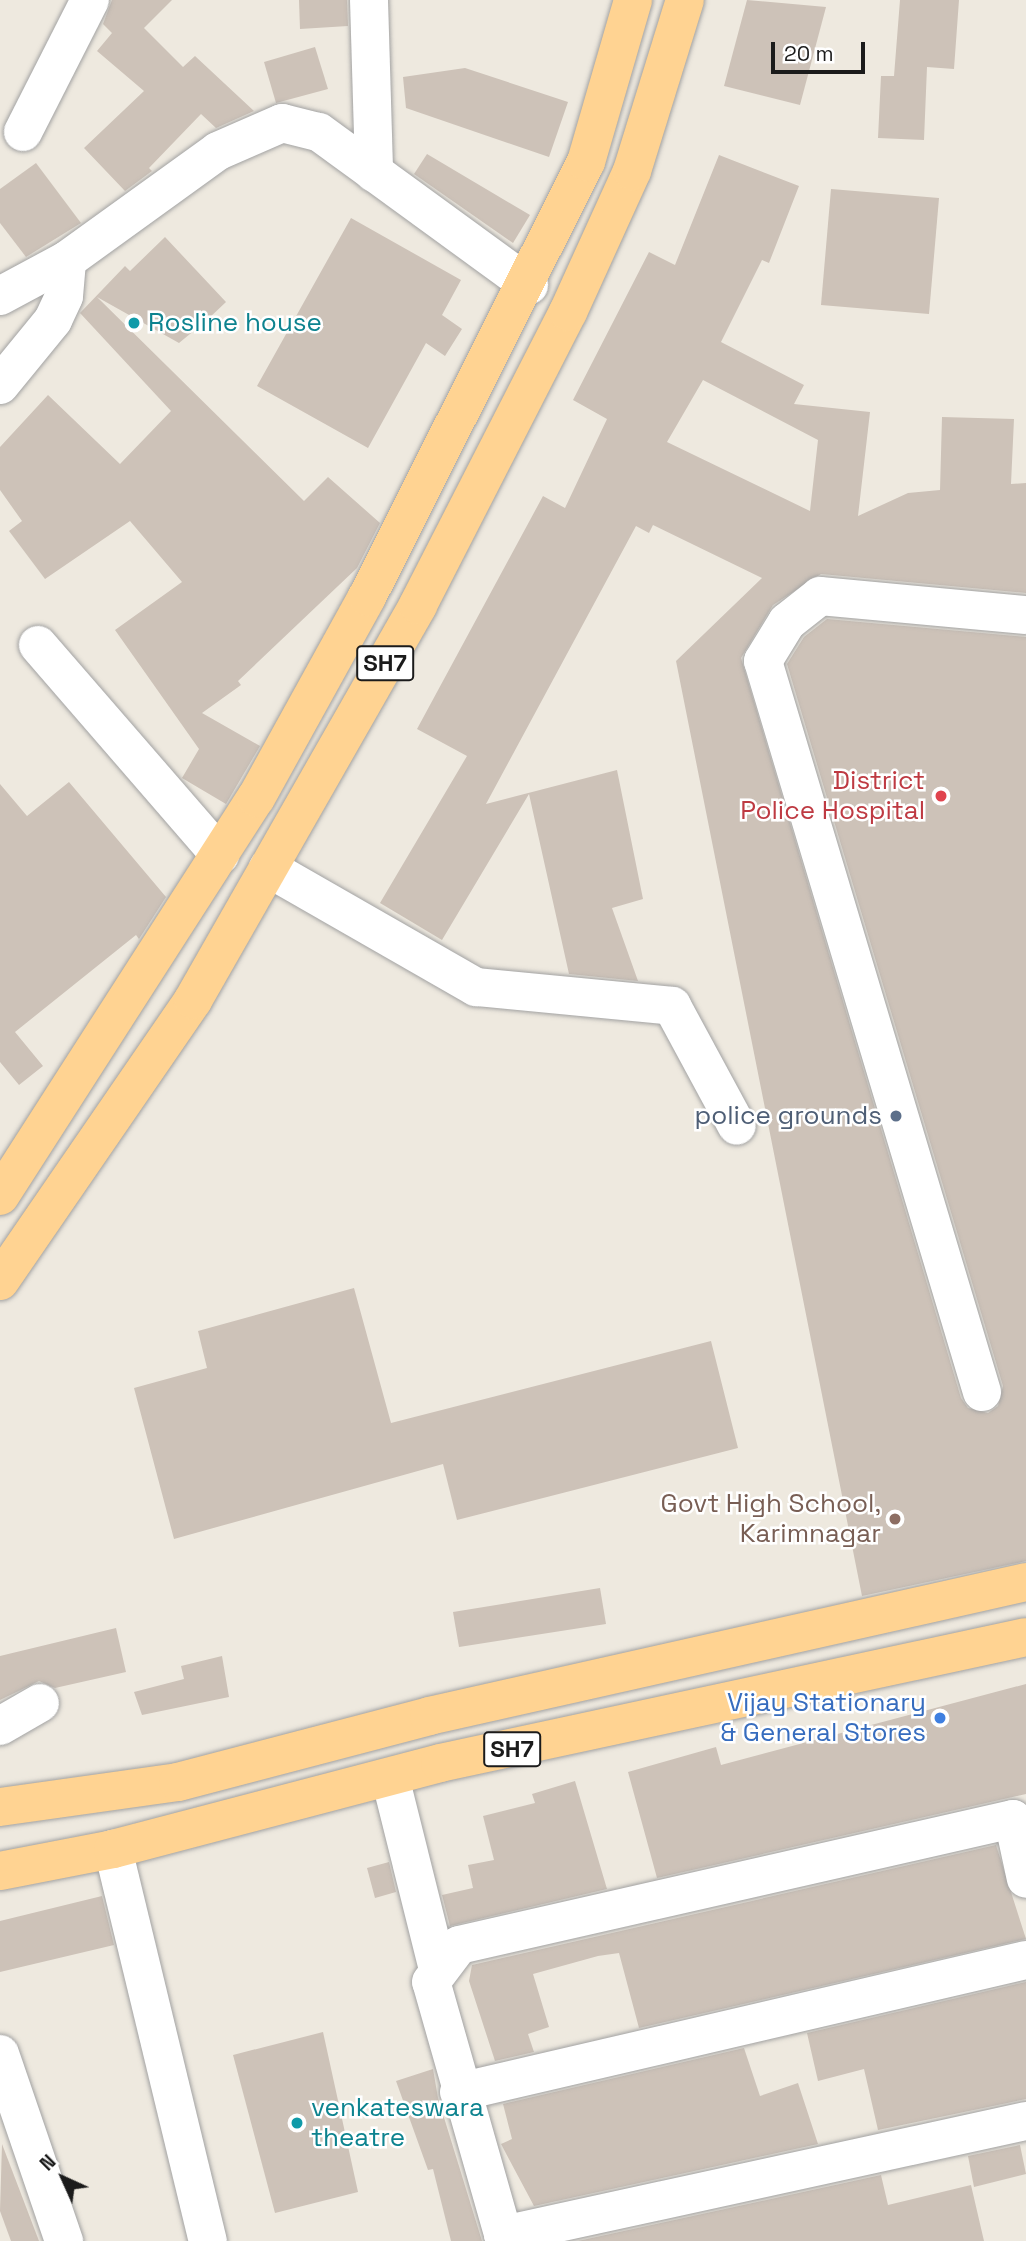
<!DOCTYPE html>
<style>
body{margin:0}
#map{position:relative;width:1026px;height:2241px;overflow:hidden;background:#eee9df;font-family:"Space Grotesk",sans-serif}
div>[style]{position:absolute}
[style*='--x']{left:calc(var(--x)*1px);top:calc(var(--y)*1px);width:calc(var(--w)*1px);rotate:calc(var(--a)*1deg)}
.building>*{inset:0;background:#cdc2b8}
.roads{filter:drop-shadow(0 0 2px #a2a2a2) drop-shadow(0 0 2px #a2a2a2)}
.minor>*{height:38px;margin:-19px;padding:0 19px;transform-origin:19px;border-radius:19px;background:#fff}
.major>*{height:38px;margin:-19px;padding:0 19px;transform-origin:19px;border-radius:19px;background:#ffd392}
.dots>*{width:19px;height:19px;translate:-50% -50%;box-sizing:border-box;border:4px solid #fff;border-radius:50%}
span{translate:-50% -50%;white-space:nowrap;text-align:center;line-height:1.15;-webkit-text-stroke:5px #fff;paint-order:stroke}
.shield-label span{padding:2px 5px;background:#fff;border:2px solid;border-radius:5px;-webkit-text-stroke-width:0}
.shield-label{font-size:24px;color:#1b1b1b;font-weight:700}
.culture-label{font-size:26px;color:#0d838f}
.left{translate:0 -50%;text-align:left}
.health-label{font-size:26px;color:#be3a42}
.right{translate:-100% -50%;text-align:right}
.service-label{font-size:26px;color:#4e5e75}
.education-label{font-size:26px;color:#785e54}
.shop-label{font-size:26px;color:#366cbe}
.north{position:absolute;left:28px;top:2143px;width:70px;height:70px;-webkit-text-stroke:5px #fff;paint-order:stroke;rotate:315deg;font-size:19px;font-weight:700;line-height:28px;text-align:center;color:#1b1b1b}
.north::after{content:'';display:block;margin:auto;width:24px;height:32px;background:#1b1b1b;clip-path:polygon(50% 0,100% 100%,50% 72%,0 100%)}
.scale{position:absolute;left:771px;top:42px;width:94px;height:32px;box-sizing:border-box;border:4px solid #1b1b1b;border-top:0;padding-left:9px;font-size:21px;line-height:24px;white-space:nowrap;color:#1b1b1b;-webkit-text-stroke:5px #fff;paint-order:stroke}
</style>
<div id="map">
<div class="building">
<div style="clip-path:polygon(112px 0,172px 0,144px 28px,183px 67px,195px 56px,254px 111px,216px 128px,201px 114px,149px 168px,152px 171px,125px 191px,84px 148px,144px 91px,97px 51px,112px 33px,103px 24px)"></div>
<div style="clip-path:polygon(299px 0,347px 0,348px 26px,300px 29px)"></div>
<div style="clip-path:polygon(747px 0,826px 7px,800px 105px,724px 86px)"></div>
<div style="clip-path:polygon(900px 0,959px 0,954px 69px,927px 67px,924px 140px,878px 138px,881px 76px,894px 76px)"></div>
<div style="clip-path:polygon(315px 47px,328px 89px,276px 103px,264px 62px)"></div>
<div style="clip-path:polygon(465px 68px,568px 102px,549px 157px,406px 108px,403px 77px)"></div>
<div style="clip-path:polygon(427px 154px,530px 215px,513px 243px,414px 174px)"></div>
<div style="clip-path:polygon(evenodd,719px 155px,799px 186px,769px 263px,762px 260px,721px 342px,804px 385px,794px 404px,870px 412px,858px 516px,908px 493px,940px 490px,942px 417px,1014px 419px,1011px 484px,1026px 483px,1026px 593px,821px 574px,773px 605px,741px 658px,961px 1398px,968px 1408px,988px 1413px,998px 1406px,1003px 1386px,787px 664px,804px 637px,827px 619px,1026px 637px,1026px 1561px,862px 1596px,676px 661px,762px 578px,653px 525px,649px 533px,636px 526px,486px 804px,617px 770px,643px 899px,612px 908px,638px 981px,569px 974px,529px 794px,442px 940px,380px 903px,467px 756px,417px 729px,543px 496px,565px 508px,607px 419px,573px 400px,649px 252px,675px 265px,719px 155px,703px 380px,818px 440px,810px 511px,667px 442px,703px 380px)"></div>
<div style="clip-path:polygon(36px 163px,81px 223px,26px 257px,0 223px,0 189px)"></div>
<div style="clip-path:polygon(831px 189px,939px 198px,929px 314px,821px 305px)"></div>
<div style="clip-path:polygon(351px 218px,461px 280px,442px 315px,462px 329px,445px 356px,426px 343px,368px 448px,257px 386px)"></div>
<div style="clip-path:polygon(165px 237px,226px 302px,207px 320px,179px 343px,97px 297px,304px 501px,328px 477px,380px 523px,357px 568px,238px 681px,241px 685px,202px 713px,260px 746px,226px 804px,182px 778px,199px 749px,115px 630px,182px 582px,130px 521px,45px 579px,9px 531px,22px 521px,0 490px,0 447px,48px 395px,120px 464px,171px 411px,80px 313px,125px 266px,130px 271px)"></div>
<div style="clip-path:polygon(69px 782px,166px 897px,139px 939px,136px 935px,15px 1032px,43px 1066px,19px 1085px,0 1062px,0 784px,27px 816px)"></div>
<div style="clip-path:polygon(354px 1288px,391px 1423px,711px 1341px,738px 1448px,457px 1520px,443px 1464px,174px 1539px,134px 1388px,207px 1368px,198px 1331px)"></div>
<div style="clip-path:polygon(600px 1588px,606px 1624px,459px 1647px,453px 1612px)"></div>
<div style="clip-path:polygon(116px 1628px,126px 1672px,55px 1688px,39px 1681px,0 1700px,0 1656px)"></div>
<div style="clip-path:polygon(222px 1656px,229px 1697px,142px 1715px,134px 1692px,184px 1679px,181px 1666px)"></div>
<div style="clip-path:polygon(1026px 1684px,1026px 1794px,657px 1878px,628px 1772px,716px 1747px,721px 1765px)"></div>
<div style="clip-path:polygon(575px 1781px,607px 1889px,450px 1926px,442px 1895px,473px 1888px,468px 1865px,494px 1860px,483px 1816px,535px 1803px,532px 1794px)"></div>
<div style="clip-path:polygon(996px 1845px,1026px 1939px,639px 2028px,619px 1953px,598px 1956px,533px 1974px,549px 2027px,528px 2034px,534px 2052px,495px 2061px,469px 1981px,472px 1965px)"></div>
<div style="clip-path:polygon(389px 1862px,396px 1892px,375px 1898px,367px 1868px)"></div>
<div style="clip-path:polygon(102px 1896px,114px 1945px,0 1972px,0 1921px)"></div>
<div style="clip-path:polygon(1026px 1982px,1026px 2099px,878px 2130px,864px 2069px,818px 2081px,807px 2033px)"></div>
<div style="clip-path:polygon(323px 2032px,358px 2192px,275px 2213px,233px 2055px)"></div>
<div style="clip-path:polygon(744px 2048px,760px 2096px,798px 2083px,818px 2144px,534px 2206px,501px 2144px,512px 2139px,503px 2104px)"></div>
<div style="clip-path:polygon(433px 2069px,438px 2098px,482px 2241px,451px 2241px,433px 2169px,428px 2170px,396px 2081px)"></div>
<div style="clip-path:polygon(2px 2144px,39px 2241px,11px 2241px,0 2211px)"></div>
<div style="clip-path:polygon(1020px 2145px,1026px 2174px,974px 2187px,968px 2156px)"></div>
<div style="clip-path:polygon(881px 2175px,888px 2205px,971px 2185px,984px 2241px,578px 2241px)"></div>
</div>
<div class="roads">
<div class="minor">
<div style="--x:369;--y:0;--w:173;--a:88.3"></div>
<div style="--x:23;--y:132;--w:148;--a:-63.1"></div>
<div style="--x:0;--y:296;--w:76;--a:-28.2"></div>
<div style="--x:67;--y:260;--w:186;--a:-35.8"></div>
<div style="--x:218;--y:151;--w:70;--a:-23.6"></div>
<div style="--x:282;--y:123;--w:38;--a:14"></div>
<div style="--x:319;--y:132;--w:260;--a:36.1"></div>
<div style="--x:0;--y:385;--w:84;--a:-50.8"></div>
<div style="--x:53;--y:320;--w:26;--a:-65"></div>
<div style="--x:64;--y:296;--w:36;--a:-85"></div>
<div style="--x:38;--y:645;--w:278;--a:49.1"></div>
<div style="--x:268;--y:868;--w:240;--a:29.8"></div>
<div style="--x:476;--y:987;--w:197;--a:5.5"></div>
<div style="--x:672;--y:1006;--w:136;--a:61.6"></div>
<div style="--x:982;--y:1392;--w:763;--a:-106.68"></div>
<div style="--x:763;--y:661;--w:46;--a:-58.4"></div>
<div style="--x:787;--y:622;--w:42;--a:-38.2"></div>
<div style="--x:820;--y:596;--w:207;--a:5.3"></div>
<div style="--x:0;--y:1726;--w:46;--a:-29.9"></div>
<div style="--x:390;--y:1777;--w:194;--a:76"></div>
<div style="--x:113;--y:1849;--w:403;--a:76.4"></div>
<div style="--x:0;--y:2054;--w:198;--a:71.1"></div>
<div style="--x:459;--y:2092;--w:582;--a:-13.11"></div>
<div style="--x:503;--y:2235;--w:535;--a:-12.3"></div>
<div style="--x:505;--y:2241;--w:269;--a:-105.9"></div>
<div style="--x:431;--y:1982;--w:46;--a:-52.9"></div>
<div style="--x:459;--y:1945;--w:568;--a:-12.81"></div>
<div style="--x:1013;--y:1819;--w:61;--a:77.8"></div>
</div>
<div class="major">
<div style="--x:0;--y:1196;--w:473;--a:-57.3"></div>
<div style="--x:256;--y:798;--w:230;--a:-61.1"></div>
<div style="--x:367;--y:597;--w:487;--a:-63.3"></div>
<div style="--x:586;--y:162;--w:169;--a:-73.8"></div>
<div style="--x:0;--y:1281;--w:341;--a:-55.5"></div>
<div style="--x:193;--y:1000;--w:455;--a:-60.3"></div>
<div style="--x:418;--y:605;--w:329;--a:-62.9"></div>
<div style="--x:568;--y:312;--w:155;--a:-65.6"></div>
<div style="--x:632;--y:171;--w:179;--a:-72.8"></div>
<div style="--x:0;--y:1807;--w:180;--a:-8"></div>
<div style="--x:178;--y:1782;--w:260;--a:-14.7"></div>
<div style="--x:429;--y:1716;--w:612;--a:-12.65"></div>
<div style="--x:0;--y:1871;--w:115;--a:-11"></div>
<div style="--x:113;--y:1849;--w:338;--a:-14.7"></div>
<div style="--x:440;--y:1763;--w:599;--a:-12.13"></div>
</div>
</div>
<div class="dots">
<div style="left:134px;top:323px;background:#0f9aa8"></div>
<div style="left:941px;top:796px;background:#e0444e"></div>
<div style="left:896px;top:1116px;background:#5c6f8a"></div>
<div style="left:895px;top:1519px;background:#8d6e63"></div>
<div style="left:940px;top:1718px;background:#3f7fe0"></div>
<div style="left:297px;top:2123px;background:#0f9aa8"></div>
</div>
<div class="shield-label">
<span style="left:385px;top:663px">SH7</span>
<span style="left:512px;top:1749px">SH7</span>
</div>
<div class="culture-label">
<span class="left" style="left:148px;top:323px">Rosline house</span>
<span class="left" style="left:311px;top:2123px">venkateswara<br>theatre</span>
</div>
<div class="health-label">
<span class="right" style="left:925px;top:796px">District<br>Police Hospital</span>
</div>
<div class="service-label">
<span class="right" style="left:882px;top:1116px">police grounds</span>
</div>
<div class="education-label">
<span class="right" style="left:881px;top:1519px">Govt High School,<br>Karimnagar</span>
</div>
<div class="shop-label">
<span class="right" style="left:926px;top:1718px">Vijay Stationary<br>&amp; General Stores</span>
</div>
<div class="north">N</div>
<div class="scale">20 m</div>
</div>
